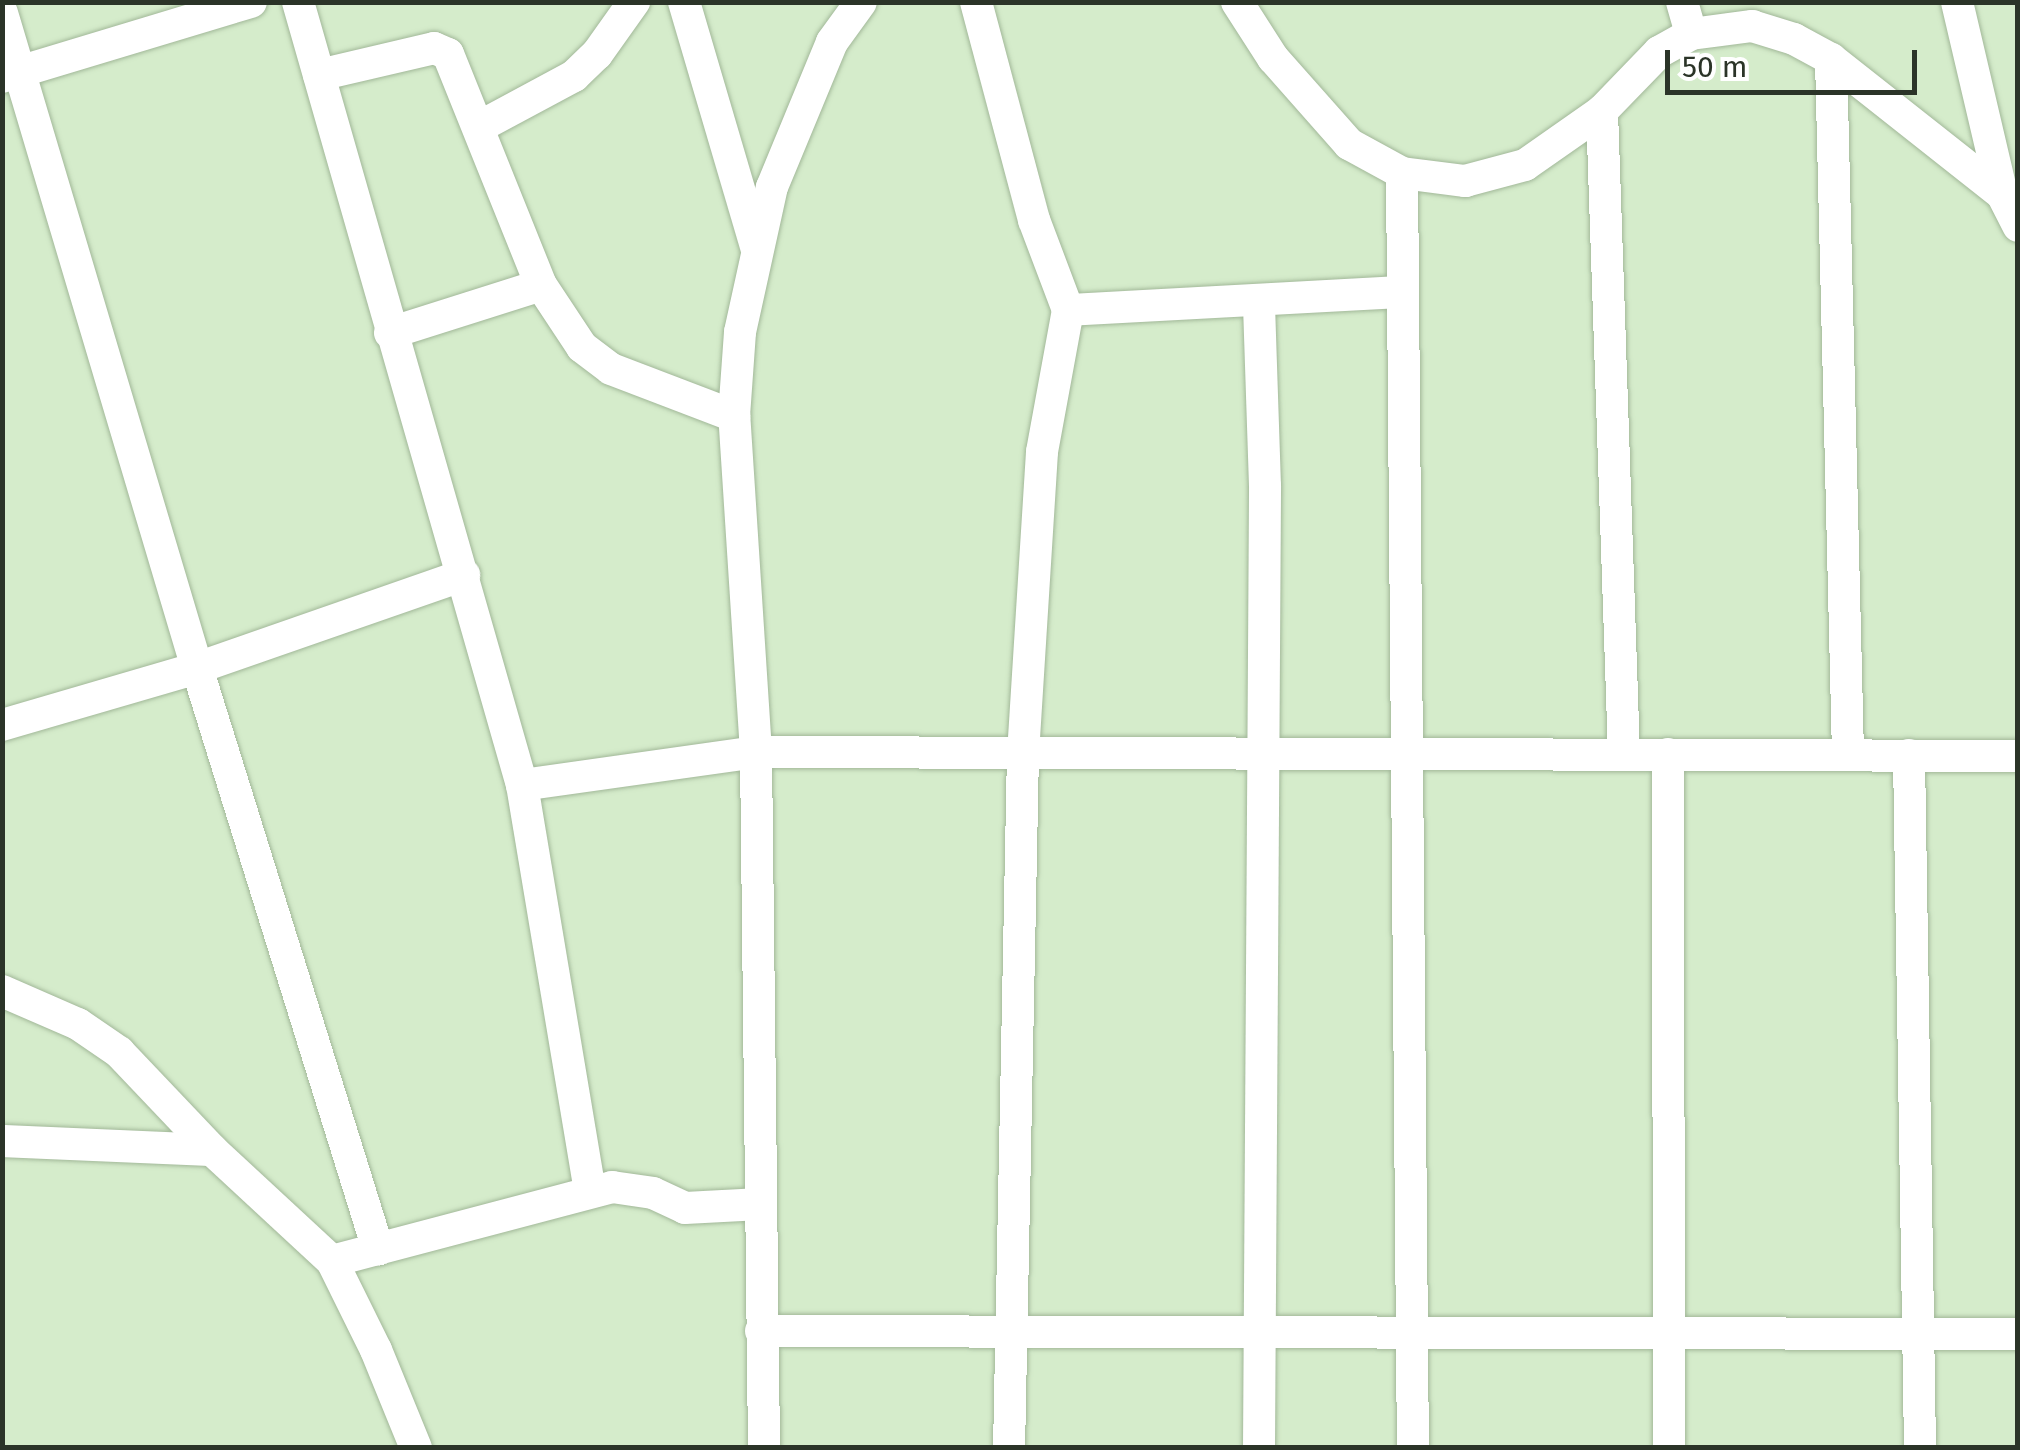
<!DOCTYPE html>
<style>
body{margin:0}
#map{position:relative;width:2020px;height:1450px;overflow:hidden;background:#d5eccb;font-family:"Fira Sans",sans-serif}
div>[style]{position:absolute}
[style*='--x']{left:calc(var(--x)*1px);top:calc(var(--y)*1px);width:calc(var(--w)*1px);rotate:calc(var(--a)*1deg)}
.roads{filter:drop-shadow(0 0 2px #a2b899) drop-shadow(0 0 2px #a2b899)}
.street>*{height:32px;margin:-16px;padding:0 16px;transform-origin:16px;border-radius:16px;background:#fff}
span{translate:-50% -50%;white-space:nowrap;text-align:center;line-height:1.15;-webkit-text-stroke:9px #fff;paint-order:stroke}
.frame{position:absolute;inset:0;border:5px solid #2b3428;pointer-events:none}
.scale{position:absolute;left:1665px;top:50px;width:252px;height:45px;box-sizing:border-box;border:5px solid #2b3428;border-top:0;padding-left:12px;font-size:30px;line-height:35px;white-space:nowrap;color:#2b3428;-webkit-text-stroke:8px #fff;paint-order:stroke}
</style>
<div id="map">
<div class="roads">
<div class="street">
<div style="--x:298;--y:2;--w:814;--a:74.04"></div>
<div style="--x:522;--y:785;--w:412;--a:80.5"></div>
<div style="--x:684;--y:2;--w:255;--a:73.6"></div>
<div style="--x:976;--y:2;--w:226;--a:75.1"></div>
<div style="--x:1034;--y:220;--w:96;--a:69.3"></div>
<div style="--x:1068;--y:310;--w:144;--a:100.4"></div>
<div style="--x:1042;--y:452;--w:302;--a:93.6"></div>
<div style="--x:1023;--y:753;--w:695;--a:91.15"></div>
<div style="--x:1237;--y:2;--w:67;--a:57.3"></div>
<div style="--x:1273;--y:58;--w:115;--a:48.5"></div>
<div style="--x:1349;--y:144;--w:60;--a:28.7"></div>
<div style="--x:1402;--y:173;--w:64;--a:7.2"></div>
<div style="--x:1465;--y:181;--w:62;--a:-14.9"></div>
<div style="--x:1525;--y:165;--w:94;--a:-35"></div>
<div style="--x:1602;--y:111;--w:82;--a:-46"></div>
<div style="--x:1659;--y:52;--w:37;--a:-29"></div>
<div style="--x:1691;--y:34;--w:62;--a:-7.5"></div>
<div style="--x:1752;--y:26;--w:44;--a:17.2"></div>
<div style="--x:1794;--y:39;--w:42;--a:28.4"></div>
<div style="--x:1831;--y:59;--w:218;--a:38.3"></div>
<div style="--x:1682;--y:2;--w:33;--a:74"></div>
<div style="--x:1957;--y:2;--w:197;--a:76.8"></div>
<div style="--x:2002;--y:194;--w:36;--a:63"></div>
<div style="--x:2;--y:13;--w:683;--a:73.42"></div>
<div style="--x:197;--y:668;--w:609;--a:72.7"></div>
<div style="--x:1831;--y:59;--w:696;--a:88.6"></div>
<div style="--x:319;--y:75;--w:118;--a:-13.2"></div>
<div style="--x:434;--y:48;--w:15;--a:23"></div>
<div style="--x:448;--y:54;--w:249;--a:68.1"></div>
<div style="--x:541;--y:285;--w:74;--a:56.5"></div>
<div style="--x:582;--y:347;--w:36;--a:37"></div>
<div style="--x:611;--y:369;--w:132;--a:20.9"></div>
<div style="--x:2;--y:77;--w:260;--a:-16.8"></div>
<div style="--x:1602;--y:111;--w:643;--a:88.04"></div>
<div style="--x:479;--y:127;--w:108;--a:-28.2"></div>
<div style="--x:574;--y:76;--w:32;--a:-44"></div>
<div style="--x:597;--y:54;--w:64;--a:-54.6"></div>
<div style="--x:1402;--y:173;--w:1275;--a:89.51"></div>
<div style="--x:1068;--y:310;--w:335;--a:-3.1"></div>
<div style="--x:390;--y:333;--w:158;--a:-17.6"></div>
<div style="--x:2;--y:725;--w:203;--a:-16.3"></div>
<div style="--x:197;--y:668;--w:283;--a:-19.2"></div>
<div style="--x:1668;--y:754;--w:694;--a:89.92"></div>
<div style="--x:1909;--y:755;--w:693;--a:89.09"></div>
<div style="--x:522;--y:785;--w:236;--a:-8"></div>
<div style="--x:756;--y:752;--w:337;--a:-93.7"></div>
<div style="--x:734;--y:416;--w:84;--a:-85.9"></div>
<div style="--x:740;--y:332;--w:148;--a:-77.6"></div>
<div style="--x:772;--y:187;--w:157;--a:-67.5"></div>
<div style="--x:832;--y:42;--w:49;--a:-54.1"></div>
<div style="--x:2;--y:991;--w:83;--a:23.5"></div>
<div style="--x:78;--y:1024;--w:50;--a:34.3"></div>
<div style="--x:119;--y:1052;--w:135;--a:46.5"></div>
<div style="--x:212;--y:1150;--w:163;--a:42.8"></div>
<div style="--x:332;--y:1261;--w:99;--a:63.7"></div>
<div style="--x:376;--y:1350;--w:106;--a:67.8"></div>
<div style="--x:2;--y:1141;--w:210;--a:2.5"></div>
<div style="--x:332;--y:1261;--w:290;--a:-14.8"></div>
<div style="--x:612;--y:1187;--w:41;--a:8.3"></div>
<div style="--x:653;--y:1193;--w:35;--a:25"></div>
<div style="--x:685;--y:1208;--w:76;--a:-3"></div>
<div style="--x:761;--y:1331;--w:1257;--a:0.14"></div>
<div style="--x:764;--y:1448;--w:696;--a:-90.66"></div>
<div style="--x:756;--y:752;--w:1262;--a:0.18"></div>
<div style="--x:1259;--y:1448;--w:962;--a:-89.64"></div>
<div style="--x:1265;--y:486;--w:185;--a:-91.9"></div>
</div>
</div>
<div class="frame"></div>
<div class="scale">50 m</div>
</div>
